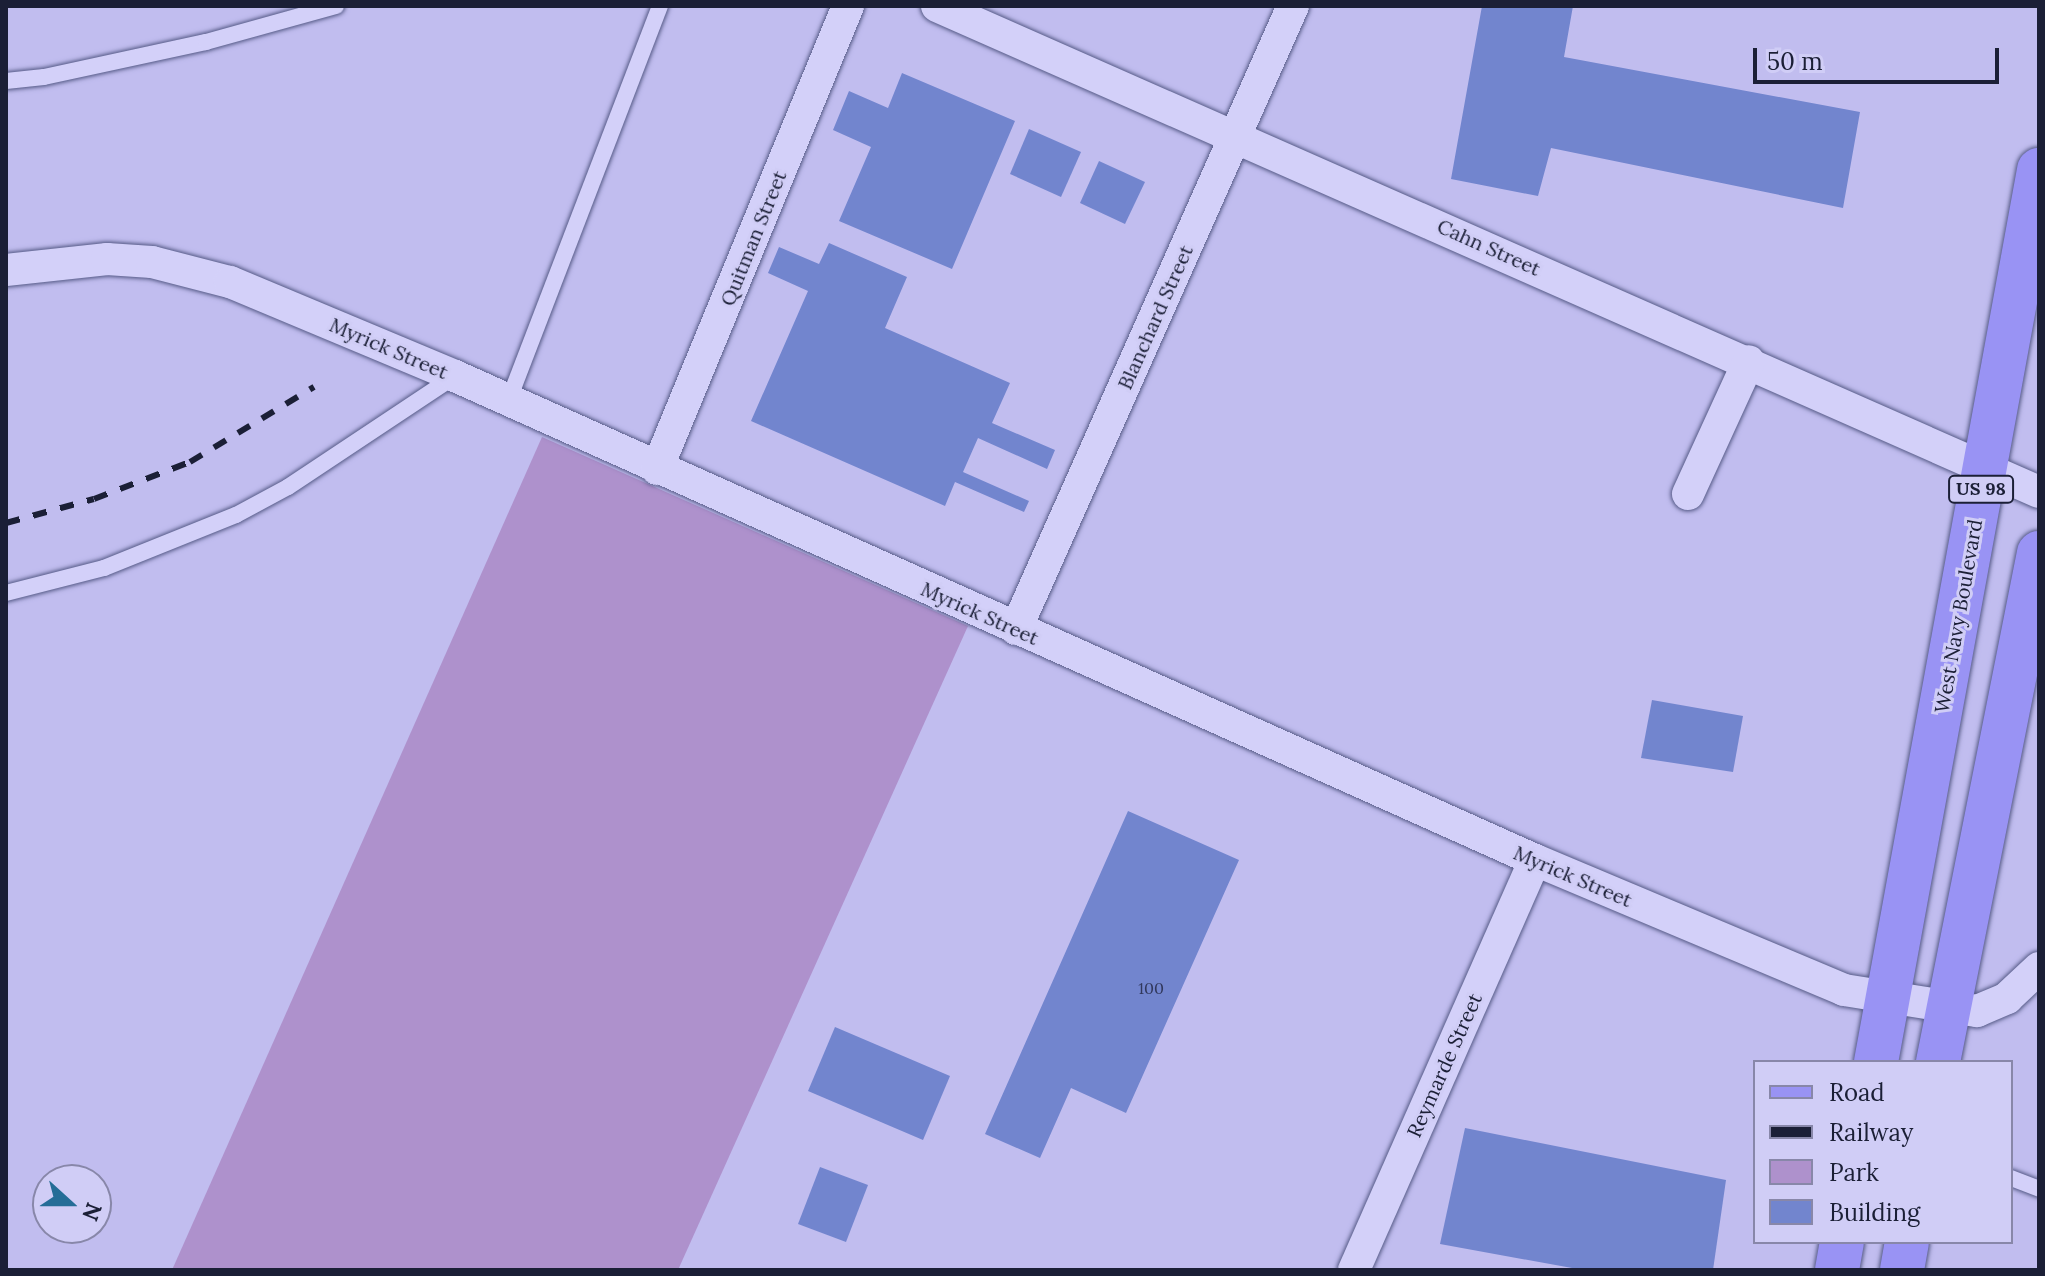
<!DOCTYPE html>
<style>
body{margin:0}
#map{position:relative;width:2045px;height:1276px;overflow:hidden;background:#c1bdef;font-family:Lora,serif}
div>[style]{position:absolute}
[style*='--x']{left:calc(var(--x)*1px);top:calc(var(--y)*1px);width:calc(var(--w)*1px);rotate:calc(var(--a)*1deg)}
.green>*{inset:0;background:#ae91cc}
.building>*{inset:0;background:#7285ce}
.roads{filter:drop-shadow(0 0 2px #565b87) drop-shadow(0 0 2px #565b87)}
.lane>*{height:16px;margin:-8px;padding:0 8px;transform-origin:8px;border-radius:8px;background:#d3d0f9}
.street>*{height:32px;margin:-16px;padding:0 16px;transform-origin:16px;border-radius:16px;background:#d3d0f9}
.primary>*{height:44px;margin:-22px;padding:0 22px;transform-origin:22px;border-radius:22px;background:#9993f4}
.rail>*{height:6px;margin-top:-3px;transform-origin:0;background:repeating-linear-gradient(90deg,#1b1f36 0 14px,transparent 0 28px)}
span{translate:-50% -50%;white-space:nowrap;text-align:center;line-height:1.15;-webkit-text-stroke:6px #d0cdf6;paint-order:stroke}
.number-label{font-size:16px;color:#31385c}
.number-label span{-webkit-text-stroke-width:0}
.shield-label span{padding:2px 6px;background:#d0cdf6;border:2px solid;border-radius:6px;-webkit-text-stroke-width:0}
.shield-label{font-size:18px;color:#1b1f36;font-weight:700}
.street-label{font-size:20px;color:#1b1f36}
.frame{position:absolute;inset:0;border:8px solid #1b1f36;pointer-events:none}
.legend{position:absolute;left:1753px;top:1060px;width:260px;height:184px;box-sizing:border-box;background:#d0cdf6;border:2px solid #8887a9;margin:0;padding:10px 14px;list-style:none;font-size:24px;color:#1b1f36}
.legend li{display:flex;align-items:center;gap:16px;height:40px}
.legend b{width:40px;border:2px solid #8887a9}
.north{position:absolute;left:32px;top:1164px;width:80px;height:80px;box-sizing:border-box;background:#d0cdf6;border:2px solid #8887a9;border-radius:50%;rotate:111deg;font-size:22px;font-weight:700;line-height:32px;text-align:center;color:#1b1f36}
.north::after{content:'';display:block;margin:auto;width:28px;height:36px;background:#256d97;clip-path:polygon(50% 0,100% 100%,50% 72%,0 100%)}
.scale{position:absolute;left:1753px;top:48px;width:246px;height:36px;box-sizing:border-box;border:4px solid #1b1f36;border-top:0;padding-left:10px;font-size:24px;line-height:28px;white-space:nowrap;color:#1b1f36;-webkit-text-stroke:6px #d0cdf6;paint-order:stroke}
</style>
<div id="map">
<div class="green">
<div style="clip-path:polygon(542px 437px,968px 626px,678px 1270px,172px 1270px)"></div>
</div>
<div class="building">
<div style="clip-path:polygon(1482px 6px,1573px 6px,1564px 57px,1860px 112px,1843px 208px,1551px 148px,1538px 196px,1451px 179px)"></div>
<div style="clip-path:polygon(902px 73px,1015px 121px,952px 269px,839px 221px,871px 147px,833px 130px,849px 91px,888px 108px)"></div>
<div style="clip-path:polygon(1029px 129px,1081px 152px,1061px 197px,1010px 174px)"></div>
<div style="clip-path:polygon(1099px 161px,1145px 182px,1125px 224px,1080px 203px)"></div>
<div style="clip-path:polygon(829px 243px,907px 277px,885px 328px,1010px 383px,992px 423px,1055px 450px,1047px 469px,978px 438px,963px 472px,1029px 501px,1024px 512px,955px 482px,945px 506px,751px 421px,808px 291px,768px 273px,779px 247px,819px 264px)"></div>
<div style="clip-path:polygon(1652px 700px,1743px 716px,1733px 772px,1641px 758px)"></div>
<div style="clip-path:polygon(1128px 811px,1239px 860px,1126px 1113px,1071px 1088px,1040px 1158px,985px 1134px)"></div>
<div style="clip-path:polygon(835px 1027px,950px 1076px,923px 1140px,808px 1091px)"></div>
<div style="clip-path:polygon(1465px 1128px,1726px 1180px,1713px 1270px,1583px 1270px,1440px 1244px)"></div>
<div style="clip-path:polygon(820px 1167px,868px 1185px,846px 1242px,798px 1224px)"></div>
</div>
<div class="roads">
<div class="lane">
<div style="--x:6;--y:81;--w:38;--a:-6"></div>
<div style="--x:44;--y:77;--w:166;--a:-12.2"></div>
<div style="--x:206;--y:42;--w:135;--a:-15.5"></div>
<div style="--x:508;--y:402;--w:424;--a:-69"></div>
<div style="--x:6;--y:593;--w:101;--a:-14.3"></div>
<div style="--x:104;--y:568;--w:142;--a:-21.9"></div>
<div style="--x:236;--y:515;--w:59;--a:-28.3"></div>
<div style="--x:288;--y:487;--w:201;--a:-33.6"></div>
<div style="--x:2011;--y:1178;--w:30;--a:21"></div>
</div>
<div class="street">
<div style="--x:937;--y:6;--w:1204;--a:23.8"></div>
<div style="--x:6;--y:270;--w:102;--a:-6.2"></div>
<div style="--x:107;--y:259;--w:45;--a:3.8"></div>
<div style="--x:152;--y:262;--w:81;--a:14.4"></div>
<div style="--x:230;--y:282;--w:244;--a:22.7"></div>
<div style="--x:455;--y:376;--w:1183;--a:24.14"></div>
<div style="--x:1535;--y:860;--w:335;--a:22.8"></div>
<div style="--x:1844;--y:990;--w:135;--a:9"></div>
<div style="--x:1977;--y:1011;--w:33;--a:-23"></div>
<div style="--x:2007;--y:998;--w:44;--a:-43.2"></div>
<div style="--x:657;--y:469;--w:501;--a:-67.58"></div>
<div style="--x:1688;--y:494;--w:146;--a:-65.4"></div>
<div style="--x:1016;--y:629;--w:682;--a:-66.03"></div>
<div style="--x:1354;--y:1270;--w:448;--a:-66.2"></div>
</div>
<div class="primary">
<div style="--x:1876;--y:1062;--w:907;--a:-79.64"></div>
<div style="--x:1938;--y:1062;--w:519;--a:-78.78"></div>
<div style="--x:1837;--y:1270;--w:28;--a:-80"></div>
<div style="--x:1902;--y:1270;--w:28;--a:-80"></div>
</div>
</div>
<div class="rail">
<div style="--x:6;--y:523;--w:91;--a:-15.3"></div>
<div style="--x:94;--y:499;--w:103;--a:-21.1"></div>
<div style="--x:190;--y:462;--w:145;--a:-31.2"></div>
</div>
<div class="number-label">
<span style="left:1151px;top:988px">100</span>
</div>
<div class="shield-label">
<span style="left:1981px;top:489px">US 98</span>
</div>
<div class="street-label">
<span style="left:753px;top:238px;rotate:-68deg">Quitman Street</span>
<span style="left:1489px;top:247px;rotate:24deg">Cahn Street</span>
<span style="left:1155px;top:317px;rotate:-66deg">Blanchard Street</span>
<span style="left:389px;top:348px;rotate:23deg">Myrick Street</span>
<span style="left:980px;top:613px;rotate:24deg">Myrick Street</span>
<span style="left:1958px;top:616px;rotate:-80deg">West Navy Boulevard</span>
<span style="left:1573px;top:876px;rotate:23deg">Myrick Street</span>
<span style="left:1444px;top:1065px;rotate:-66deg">Reymarde Street</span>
</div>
<div class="frame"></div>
<ul class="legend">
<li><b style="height:10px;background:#9993f4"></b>Road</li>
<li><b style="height:10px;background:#1b1f36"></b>Railway</li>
<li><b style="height:22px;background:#ae91cc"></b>Park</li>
<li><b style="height:22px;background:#7285ce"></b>Building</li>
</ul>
<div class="north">N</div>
<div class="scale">50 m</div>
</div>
